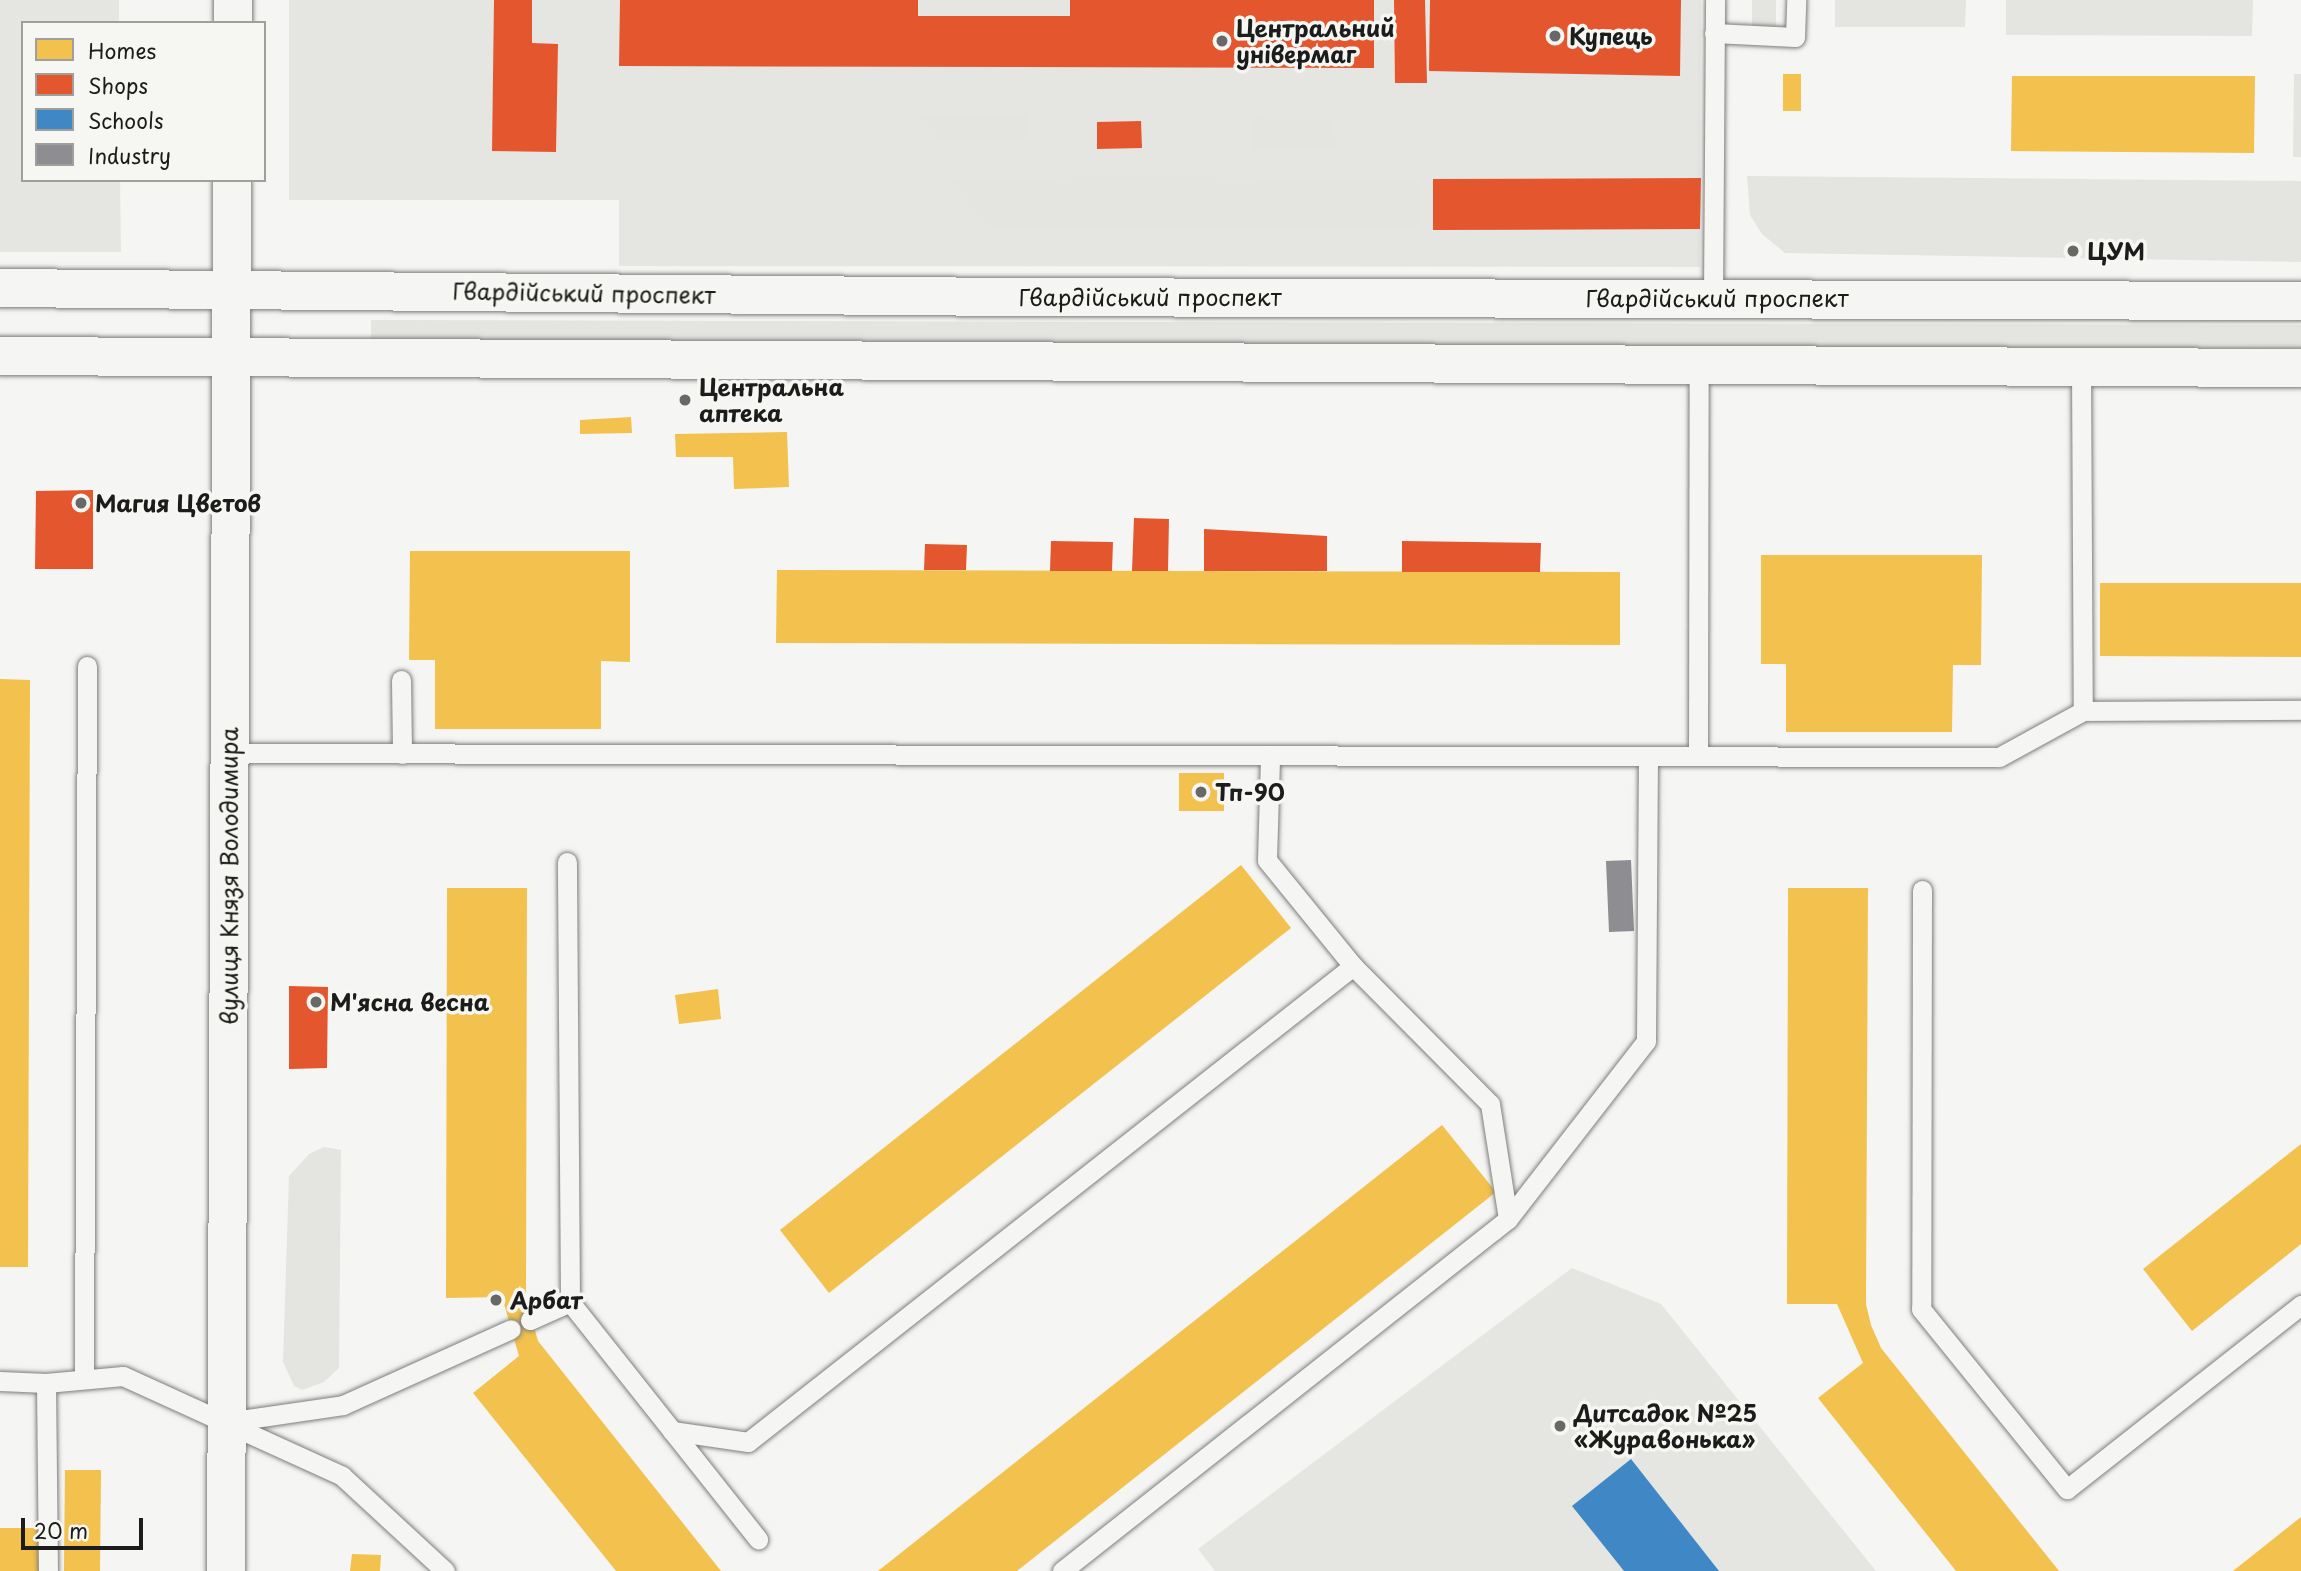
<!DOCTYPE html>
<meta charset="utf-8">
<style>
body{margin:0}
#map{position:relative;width:2301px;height:1571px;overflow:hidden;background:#f5f5f3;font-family:"Playpen Sans",sans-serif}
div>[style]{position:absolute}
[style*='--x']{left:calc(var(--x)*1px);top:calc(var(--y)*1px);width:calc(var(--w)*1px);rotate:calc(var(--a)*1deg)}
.built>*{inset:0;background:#e5e5e2}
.green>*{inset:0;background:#e4e4e1}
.homes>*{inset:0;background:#f2c14e}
.shops>*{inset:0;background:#e4572e}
.schools>*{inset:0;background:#3f88c5}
.industry>*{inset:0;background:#8d8d92}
.roads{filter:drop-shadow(0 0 2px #7e7e7d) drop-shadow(0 0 2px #7e7e7d)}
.lane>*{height:19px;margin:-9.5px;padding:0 9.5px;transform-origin:9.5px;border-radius:9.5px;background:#f5f5f3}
.secondary>*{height:38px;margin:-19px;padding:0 19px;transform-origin:19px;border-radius:19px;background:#f5f5f3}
.dots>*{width:19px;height:19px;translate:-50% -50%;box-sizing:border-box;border:4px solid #f6f6f2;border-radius:50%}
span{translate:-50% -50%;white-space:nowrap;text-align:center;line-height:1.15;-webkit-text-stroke:7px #f6f6f2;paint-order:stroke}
.poi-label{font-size:23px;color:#1c1c1c;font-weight:700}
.left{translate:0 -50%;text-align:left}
.street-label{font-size:23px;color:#1c1c1c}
.legend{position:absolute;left:21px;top:21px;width:245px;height:161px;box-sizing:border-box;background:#f6f6f2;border:2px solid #9f9f9c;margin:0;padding:9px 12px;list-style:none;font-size:21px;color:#1c1c1c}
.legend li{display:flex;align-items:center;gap:14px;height:35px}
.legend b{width:35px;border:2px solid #9f9f9c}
.scale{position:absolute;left:21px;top:1518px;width:122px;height:32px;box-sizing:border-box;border:4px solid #1c1c1c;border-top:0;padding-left:9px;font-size:21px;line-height:24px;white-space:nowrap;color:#1c1c1c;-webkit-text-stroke:5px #f6f6f2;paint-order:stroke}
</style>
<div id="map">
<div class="built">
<div style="clip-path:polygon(0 0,119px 0,119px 23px,23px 23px,23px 180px,120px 180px,121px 252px,0 252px)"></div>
<div style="clip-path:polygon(289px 0,1701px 0,1700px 267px,619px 266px,619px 200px,289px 200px)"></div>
<div style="clip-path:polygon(1572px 1268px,1661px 1304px,1876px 1571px,1215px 1571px,1198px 1549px)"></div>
</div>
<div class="green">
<div style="clip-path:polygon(1752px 0,1776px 0,1776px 27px,1752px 28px)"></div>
<div style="clip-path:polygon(1835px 0,1966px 0,1965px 27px,1835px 27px)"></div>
<div style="clip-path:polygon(2006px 0,2253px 0,2252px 36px,2006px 35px)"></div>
<div style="clip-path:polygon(2294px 74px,2301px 74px,2301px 157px,2293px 157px)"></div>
<div style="clip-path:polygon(912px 114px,1029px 114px,1028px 139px,939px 141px)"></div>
<div style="clip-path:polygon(1253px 118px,1332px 119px,1336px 149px,1253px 150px)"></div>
<div style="clip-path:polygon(1747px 176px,2301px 181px,2301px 262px,1785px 253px,1762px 234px,1750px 215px)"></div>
<div style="clip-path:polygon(1099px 177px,1422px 179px,1422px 226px,991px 228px,948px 180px)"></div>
<div style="clip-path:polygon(371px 320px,2301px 325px,2301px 348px,371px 343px)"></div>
<div style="clip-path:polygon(324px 1147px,341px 1150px,339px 1368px,324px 1382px,302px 1390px,294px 1386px,283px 1362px,289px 1176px,309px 1154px)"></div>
</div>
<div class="homes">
<div style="clip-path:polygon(1783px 74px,1801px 74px,1801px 111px,1783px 111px)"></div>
<div style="clip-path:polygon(2012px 76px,2255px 76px,2254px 153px,2011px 151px)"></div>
<div style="clip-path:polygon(631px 417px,632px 433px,580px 434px,580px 420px)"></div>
<div style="clip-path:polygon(787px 432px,789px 487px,734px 489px,733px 457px,676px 457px,675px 434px)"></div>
<div style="clip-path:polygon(410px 551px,630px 551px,630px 662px,601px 661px,601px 729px,435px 729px,435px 660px,409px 660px)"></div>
<div style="clip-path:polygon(1761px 555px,1982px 555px,1981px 665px,1953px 665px,1952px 732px,1786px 732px,1786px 664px,1761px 664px)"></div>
<div style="clip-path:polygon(777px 570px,1620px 572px,1620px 645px,776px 643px)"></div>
<div style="clip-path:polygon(2100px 583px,2301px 583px,2301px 657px,2100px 656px)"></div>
<div style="clip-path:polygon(0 679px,30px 680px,28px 1267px,0 1267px)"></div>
<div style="clip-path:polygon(1179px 773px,1224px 773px,1224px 811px,1179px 811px)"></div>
<div style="clip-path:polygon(1241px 865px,1291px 928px,829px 1293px,780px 1230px)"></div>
<div style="clip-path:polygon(447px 888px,527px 888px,526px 1298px,538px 1341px,721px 1571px,616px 1571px,473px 1393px,519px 1356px,502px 1297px,446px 1298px)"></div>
<div style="clip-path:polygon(1788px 888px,1868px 888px,1866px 1304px,1871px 1325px,1881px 1348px,2059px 1571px,1956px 1571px,1818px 1398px,1863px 1363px,1837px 1304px,1787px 1304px)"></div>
<div style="clip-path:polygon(718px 989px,721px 1019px,679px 1024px,675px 995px)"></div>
<div style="clip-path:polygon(1442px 1125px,1496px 1192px,1017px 1571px,878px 1571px)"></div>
<div style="clip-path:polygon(2301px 1144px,2301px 1244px,2192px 1331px,2143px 1269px)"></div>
<div style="clip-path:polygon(65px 1470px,101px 1470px,100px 1571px,64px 1571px)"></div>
<div style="clip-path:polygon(2301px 1517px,2301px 1571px,2233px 1571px)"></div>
<div style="clip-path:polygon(0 1528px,40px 1528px,39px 1571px,0 1571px)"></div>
<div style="clip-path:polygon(352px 1554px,381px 1555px,380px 1571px,350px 1571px)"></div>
</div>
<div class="shops">
<div style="clip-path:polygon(494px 0,532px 0,532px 43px,558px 44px,556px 152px,492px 151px)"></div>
<div style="clip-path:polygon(620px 0,918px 0,918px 16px,1070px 16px,1070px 0,1374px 0,1374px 68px,619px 66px)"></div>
<div style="clip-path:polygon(1394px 0,1425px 0,1427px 83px,1395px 83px)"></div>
<div style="clip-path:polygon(1430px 0,1681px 0,1680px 76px,1429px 71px)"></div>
<div style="clip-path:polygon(1141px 121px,1142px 148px,1097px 149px,1097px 122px)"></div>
<div style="clip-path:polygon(1701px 178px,1700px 229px,1433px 230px,1433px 179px)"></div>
<div style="clip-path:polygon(93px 490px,93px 569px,35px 569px,36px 491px)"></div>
<div style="clip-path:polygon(1134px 518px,1169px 519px,1168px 571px,1132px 571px)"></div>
<div style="clip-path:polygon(1204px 529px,1327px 536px,1327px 571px,1204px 571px)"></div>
<div style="clip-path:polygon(1051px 541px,1113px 542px,1112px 571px,1050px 571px)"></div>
<div style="clip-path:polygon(1402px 541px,1541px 543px,1540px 572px,1402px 572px)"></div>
<div style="clip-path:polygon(925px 544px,967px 545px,966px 570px,924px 570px)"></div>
<div style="clip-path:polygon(289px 986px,328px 987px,327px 1068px,289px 1069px)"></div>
</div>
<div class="schools">
<div style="clip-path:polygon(1631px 1459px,1719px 1571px,1624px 1571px,1572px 1506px)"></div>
</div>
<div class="industry">
<div style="clip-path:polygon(1631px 860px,1634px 931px,1609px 932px,1606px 861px)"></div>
</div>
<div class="roads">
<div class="lane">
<div style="--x:1714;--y:33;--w:81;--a:2.8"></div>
<div style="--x:1795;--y:37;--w:37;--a:-88"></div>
<div style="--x:1713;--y:298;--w:298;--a:-89.6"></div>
<div style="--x:2081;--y:367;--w:344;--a:89.7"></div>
<div style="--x:401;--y:680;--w:74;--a:89.2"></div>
<div style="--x:229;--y:753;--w:1770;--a:0.13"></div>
<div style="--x:1999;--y:757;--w:96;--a:-28.7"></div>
<div style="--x:2083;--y:711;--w:218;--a:-0.3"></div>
<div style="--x:1698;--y:756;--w:391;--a:-89.9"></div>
<div style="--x:1922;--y:890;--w:419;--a:90.1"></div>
<div style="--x:1921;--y:1309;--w:232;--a:51"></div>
<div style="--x:2067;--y:1489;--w:298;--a:-38.2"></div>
<div style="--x:1353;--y:966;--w:194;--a:45.2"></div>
<div style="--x:1490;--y:1104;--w:116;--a:81.1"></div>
<div style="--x:570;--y:1302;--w:303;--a:51.6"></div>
<div style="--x:530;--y:1320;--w:44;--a:-24.2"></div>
<div style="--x:570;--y:1302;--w:440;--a:-90.4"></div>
<div style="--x:84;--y:1376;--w:710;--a:-89.76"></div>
<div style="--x:0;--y:1381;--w:46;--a:2.5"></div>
<div style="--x:46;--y:1383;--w:77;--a:-5.2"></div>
<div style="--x:123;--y:1376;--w:241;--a:24.5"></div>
<div style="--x:342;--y:1476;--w:140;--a:42.7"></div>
<div style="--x:46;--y:1383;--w:188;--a:89.4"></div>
<div style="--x:227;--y:1422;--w:117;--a:-8.3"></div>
<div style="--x:343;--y:1405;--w:184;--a:-24.3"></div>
<div style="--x:672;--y:1431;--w:77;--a:8.2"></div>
<div style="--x:748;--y:1442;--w:770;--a:-38.19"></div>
<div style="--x:1353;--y:966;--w:136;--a:-129.1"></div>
<div style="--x:1267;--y:860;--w:104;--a:-88.3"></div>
<div style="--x:1062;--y:1571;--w:568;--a:-38.28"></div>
<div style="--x:1508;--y:1219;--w:225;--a:-52.2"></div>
<div style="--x:1646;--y:1041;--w:284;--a:-89.6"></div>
</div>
<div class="secondary">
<div style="--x:233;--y:23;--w:23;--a:-90"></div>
<div style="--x:0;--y:288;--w:1013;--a:0.51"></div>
<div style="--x:1013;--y:297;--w:1288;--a:0.18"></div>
<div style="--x:0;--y:356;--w:2301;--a:0.3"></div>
<div style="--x:226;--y:1571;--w:1391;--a:-89.75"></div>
</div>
</div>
<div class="dots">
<div style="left:1555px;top:36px;background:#686867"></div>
<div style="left:1222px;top:41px;background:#686867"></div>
<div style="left:2073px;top:251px;background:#686867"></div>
<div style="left:685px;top:400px;background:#686867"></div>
<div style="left:81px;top:503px;background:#686867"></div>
<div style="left:1201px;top:792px;background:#686867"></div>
<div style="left:316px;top:1002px;background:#686867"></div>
<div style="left:496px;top:1300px;background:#686867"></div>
<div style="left:1560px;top:1426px;background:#686867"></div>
</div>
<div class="poi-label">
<span class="left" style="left:1236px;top:41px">Центральний<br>універмаг</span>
<span class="left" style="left:1569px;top:36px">Купець</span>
<span class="left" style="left:2087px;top:251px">ЦУМ</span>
<span class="left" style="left:699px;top:400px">Центральна<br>аптека</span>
<span class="left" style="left:95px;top:503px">Магия Цветов</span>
<span class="left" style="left:1215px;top:792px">Тп-90</span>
<span class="left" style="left:330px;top:1002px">М'ясна весна</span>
<span class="left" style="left:510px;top:1300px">Арбат</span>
<span class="left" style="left:1574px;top:1426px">Дитсадок №25<br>«Журавонька»</span>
</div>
<div class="street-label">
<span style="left:584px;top:293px;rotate:1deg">Гвардійський проспект</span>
<span style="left:1150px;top:297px">Гвардійський проспект</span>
<span style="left:1717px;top:298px">Гвардійський проспект</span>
<span style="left:229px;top:876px;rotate:-90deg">вулиця Князя Володимира</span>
</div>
<ul class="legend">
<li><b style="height:19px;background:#f2c14e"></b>Homes</li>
<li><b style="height:19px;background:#e4572e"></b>Shops</li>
<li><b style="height:19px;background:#3f88c5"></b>Schools</li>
<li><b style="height:19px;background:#8d8d92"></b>Industry</li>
</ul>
<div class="scale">20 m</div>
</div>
